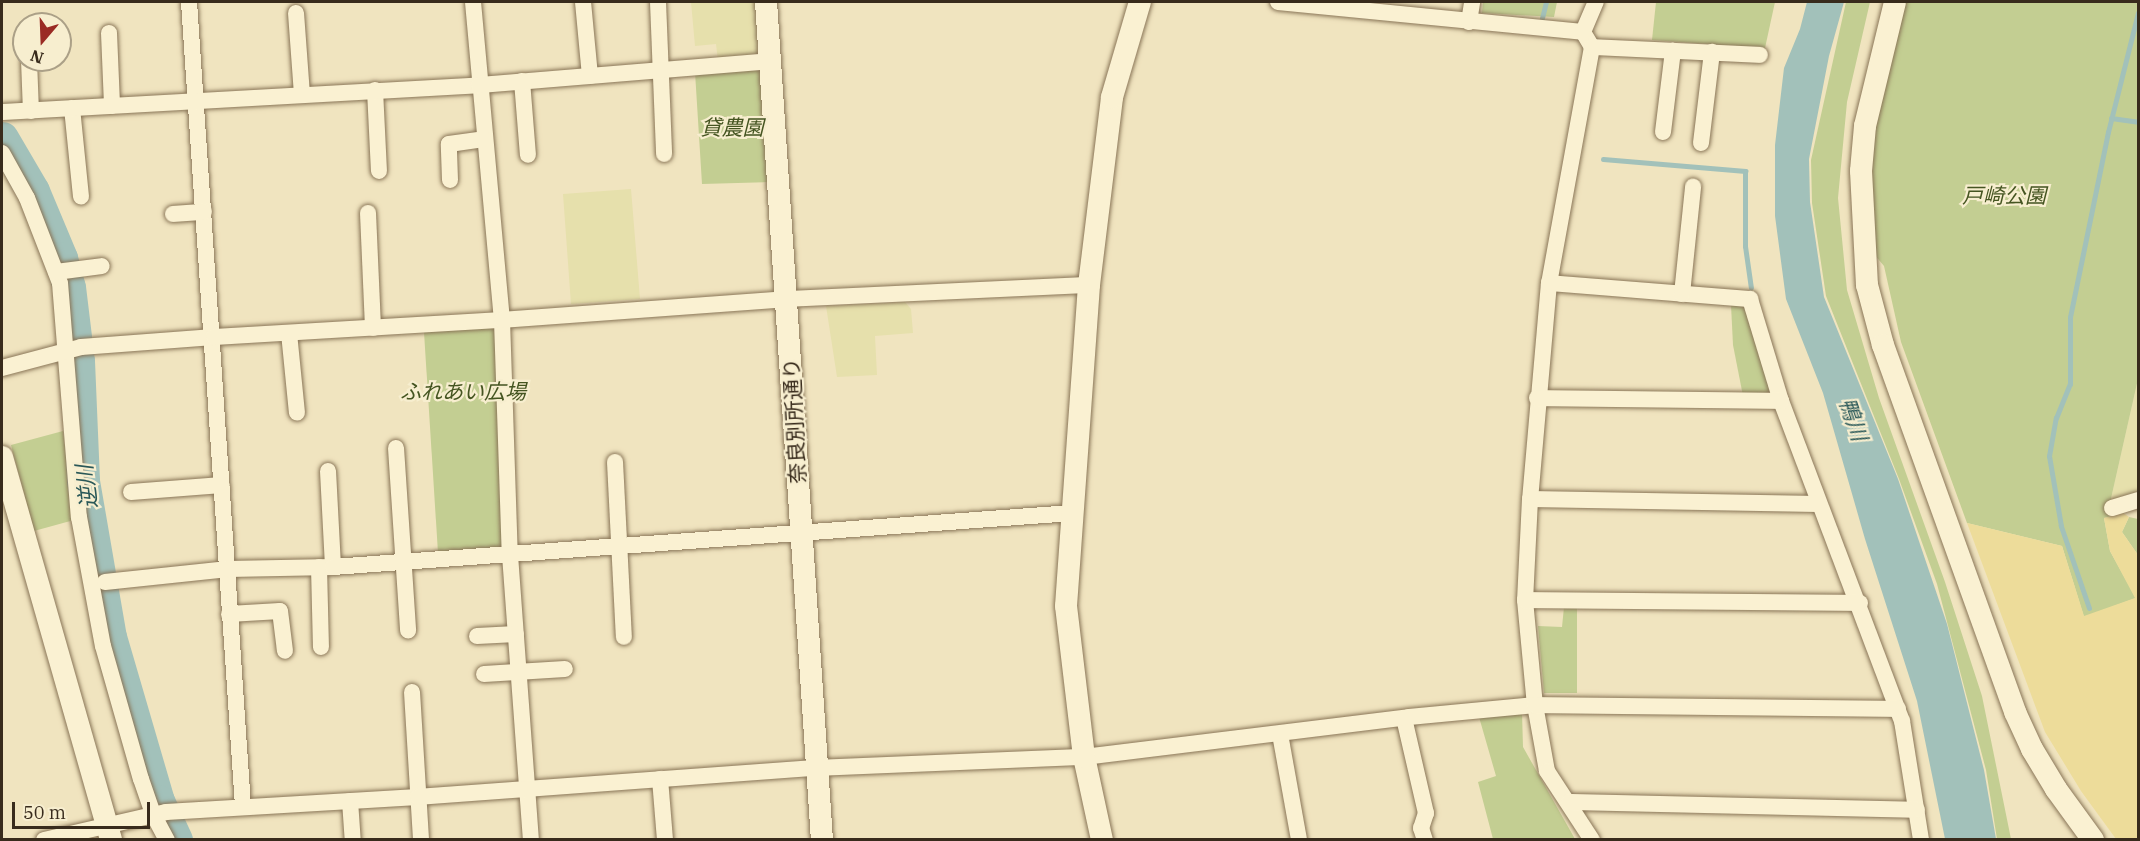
<!DOCTYPE html>
<meta charset="utf-8">
<style>
body{margin:0}
#map{position:relative;width:2140px;height:841px;overflow:hidden;background:#f0e4bf;font-family:"IBM Plex Serif","Noto Sans JP",serif}
div>[style]{position:absolute}
[style*='--x']{left:calc(var(--x)*1px);top:calc(var(--y)*1px);width:calc(var(--w)*1px);rotate:calc(var(--a)*1deg)}
.farmland>*{inset:0;background:#e6e0ac}
.green>*{inset:0;background:#c3ce92}
.sand>*{inset:0;background:#eddc9a}
.water>*{inset:0;background:#a2c1ba}
.stream>*{height:5px;margin:-2.5px;padding:0 2.5px;transform-origin:2.5px;border-radius:2.5px;background:#a2c1ba}
.river>*{height:33px;margin:-16.5px;padding:0 16.5px;transform-origin:16.5px;border-radius:16.5px;background:#a2c1ba}
.roads{filter:drop-shadow(0 0 2px #897557) drop-shadow(0 0 2px #897557)}
.street>*{height:16px;margin:-8px;padding:0 8px;transform-origin:8px;border-radius:8px;background:#faf1d2}
.secondary>*{height:22px;margin:-11px;padding:0 11px;transform-origin:11px;border-radius:11px;background:#faf1d2}
span{translate:-50% -50%;white-space:nowrap;text-align:center;line-height:1.15;-webkit-text-stroke:4.5px #f7eecf;paint-order:stroke}
.park-label{font-size:21px;color:#455521;font-style:italic}
.street-label{font-size:21px;color:#382b1c}
.water-label{font-size:22px;color:#2a5858;font-style:italic}
.frame{position:absolute;inset:0;border:3px solid #382b1c;pointer-events:none}
.north{position:absolute;left:12px;top:12px;width:60px;height:60px;box-sizing:border-box;background:#f7eecf;border:2px solid #aba087;border-radius:50%;rotate:199deg;font-size:16px;font-weight:700;line-height:24px;text-align:center;color:#382b1c}
.north::after{content:'';display:block;margin:auto;width:21px;height:27px;background:#9a2b24;clip-path:polygon(50% 0,100% 100%,50% 72%,0 100%)}
.scale{position:absolute;left:12px;top:802px;width:138px;height:27px;box-sizing:border-box;border:3px solid #382b1c;border-top:0;padding-left:8px;font-size:18px;line-height:21px;white-space:nowrap;color:#382b1c;-webkit-text-stroke:4px #f7eecf;paint-order:stroke}
</style>
<div id="map">
<div class="farmland">
<div style="clip-path:polygon(691px 2px,758px 2px,761px 51px,754px 57px,718px 61px,716px 44px,695px 46px)"></div>
<div style="clip-path:polygon(631px 189px,640px 299px,571px 304px,563px 194px)"></div>
<div style="clip-path:polygon(905px 302px,911px 309px,913px 333px,875px 336px,877px 375px,837px 377px,826px 306px)"></div>
<div style="clip-path:polygon(2138px 379px,2138px 495px,2110px 503px)"></div>
</div>
<div class="green">
<div style="clip-path:polygon(1483px 2px,1557px 2px,1554px 17px,1482px 13px)"></div>
<div style="clip-path:polygon(1656px 2px,1775px 2px,1765px 48px,1652px 40px)"></div>
<div style="clip-path:polygon(1846px 2px,1870px 2px,1847px 102px,1838px 198px,1847px 290px,1879px 398px,1945px 582px,1982px 696px,2011px 839px,1997px 839px,1986px 770px,1937px 584px,1899px 479px,1826px 296px,1812px 203px,1811px 160px)"></div>
<div style="clip-path:polygon(1902px 2px,2138px 2px,2138px 379px,2110px 503px,2112px 516px,2104px 518px,2110px 551px,2136px 598px,2084px 617px,2062px 546px,1967px 523px,1901px 342px,1884px 266px,1874px 254px,1870px 210px,1875px 124px)"></div>
<div style="clip-path:polygon(755px 66px,763px 72px,769px 182px,702px 184px,695px 72px)"></div>
<div style="clip-path:polygon(1731px 305px,1742px 305px,1748px 311px,1771px 396px,1743px 396px,1733px 345px)"></div>
<div style="clip-path:polygon(494px 327px,506px 547px,438px 553px,424px 332px)"></div>
<div style="clip-path:polygon(63px 431px,74px 520px,34px 531px,11px 445px)"></div>
<div style="clip-path:polygon(2129px 517px,2138px 519px,2138px 555px,2122px 532px)"></div>
<div style="clip-path:polygon(1564px 607px,1577px 607px,1577px 693px,1544px 693px,1538px 626px,1562px 627px)"></div>
<div style="clip-path:polygon(1522px 712px,1523px 747px,1575px 839px,1493px 839px,1478px 782px,1496px 776px,1479px 717px)"></div>
</div>
<div class="sand">
<div style="clip-path:polygon(2122px 512px,2129px 517px,2122px 532px,2138px 555px,2138px 839px,2116px 839px,2081px 791px,2045px 732px,1967px 523px,2062px 546px,2084px 616px,2135px 598px,2110px 551px,2104px 518px,2112px 516px,2111px 513px)"></div>
</div>
<div class="water">
<div style="clip-path:polygon(1807px 2px,1844px 2px,1829px 56px,1809px 159px,1810px 202px,1824px 297px,1898px 479px,1947px 624px,1984px 770px,1996px 839px,1945px 839px,1917px 701px,1865px 539px,1823px 393px,1786px 299px,1775px 216px,1775px 145px,1784px 68px,1800px 29px)"></div>
</div>
<div class="stream">
<div style="--x:1542;--y:18;--w:16;--a:-76"></div>
<div style="--x:2111;--y:118;--w:27;--a:8"></div>
<div style="--x:1603;--y:159;--w:143;--a:4.8"></div>
<div style="--x:1745;--y:171;--w:75;--a:90"></div>
<div style="--x:1745;--y:246;--w:42;--a:81.9"></div>
<div style="--x:2089;--y:608;--w:87;--a:-108.9"></div>
<div style="--x:2061;--y:526;--w:71;--a:-99.7"></div>
<div style="--x:2049;--y:456;--w:39;--a:-80"></div>
<div style="--x:2056;--y:418;--w:37;--a:-68"></div>
<div style="--x:2070;--y:384;--w:67;--a:-90"></div>
<div style="--x:2070;--y:317;--w:189;--a:-78.4"></div>
<div style="--x:2108;--y:132;--w:123;--a:-75.9"></div>
</div>
<div class="river">
<div style="--x:2;--y:138;--w:61;--a:59.7"></div>
<div style="--x:33;--y:191;--w:73;--a:67.3"></div>
<div style="--x:61;--y:258;--w:30;--a:75"></div>
<div style="--x:69;--y:287;--w:75;--a:83.1"></div>
<div style="--x:78;--y:361;--w:120;--a:87.6"></div>
<div style="--x:83;--y:481;--w:158;--a:80.2"></div>
<div style="--x:110;--y:637;--w:171;--a:73.7"></div>
<div style="--x:158;--y:801;--w:43;--a:65.2"></div>
</div>
<div class="roads">
<div class="street">
<div style="--x:189;--y:2;--w:806;--a:86.16"></div>
<div style="--x:473;--y:2;--w:319;--a:84.8"></div>
<div style="--x:502;--y:320;--w:235;--a:88.1"></div>
<div style="--x:510;--y:555;--w:286;--a:85.8"></div>
<div style="--x:583;--y:2;--w:74;--a:84.6"></div>
<div style="--x:658;--y:2;--w:152;--a:87.7"></div>
<div style="--x:1278;--y:2;--w:306;--a:5.6"></div>
<div style="--x:1583;--y:32;--w:17;--a:59"></div>
<div style="--x:1592;--y:47;--w:240;--a:100.3"></div>
<div style="--x:1549;--y:283;--w:217;--a:95"></div>
<div style="--x:1530;--y:499;--w:101;--a:92.8"></div>
<div style="--x:1525;--y:600;--w:105;--a:84.6"></div>
<div style="--x:1535;--y:705;--w:67;--a:79.7"></div>
<div style="--x:1547;--y:771;--w:82;--a:56.9"></div>
<div style="--x:296;--y:13;--w:82;--a:85.8"></div>
<div style="--x:1469;--y:22;--w:20;--a:-81"></div>
<div style="--x:1583;--y:32;--w:33;--a:-67"></div>
<div style="--x:109;--y:33;--w:73;--a:87.6"></div>
<div style="--x:1592;--y:47;--w:168;--a:2.7"></div>
<div style="--x:29;--y:60;--w:51;--a:87.8"></div>
<div style="--x:522;--y:81;--w:74;--a:85.4"></div>
<div style="--x:375;--y:90;--w:81;--a:87.2"></div>
<div style="--x:72;--y:108;--w:89;--a:84.2"></div>
<div style="--x:2;--y:112;--w:478;--a:-3.2"></div>
<div style="--x:479;--y:85;--w:292;--a:-4.7"></div>
<div style="--x:1663;--y:132;--w:82;--a:-83"></div>
<div style="--x:1701;--y:143;--w:92;--a:-83.1"></div>
<div style="--x:2;--y:153;--w:51;--a:60.9"></div>
<div style="--x:27;--y:198;--w:91;--a:68.8"></div>
<div style="--x:60;--y:283;--w:235;--a:85.4"></div>
<div style="--x:79;--y:517;--w:131;--a:79.5"></div>
<div style="--x:103;--y:646;--w:138;--a:74.1"></div>
<div style="--x:141;--y:779;--w:37;--a:71"></div>
<div style="--x:153;--y:814;--w:30;--a:62"></div>
<div style="--x:450;--y:180;--w:36;--a:-92"></div>
<div style="--x:449;--y:144;--w:35;--a:-8"></div>
<div style="--x:368;--y:213;--w:115;--a:87.5"></div>
<div style="--x:173;--y:214;--w:31;--a:-4"></div>
<div style="--x:56;--y:272;--w:46;--a:-7.4"></div>
<div style="--x:1549;--y:283;--w:202;--a:4.6"></div>
<div style="--x:1750;--y:299;--w:107;--a:73.1"></div>
<div style="--x:1781;--y:401;--w:342;--a:69.3"></div>
<div style="--x:1902;--y:721;--w:121;--a:80.9"></div>
<div style="--x:1682;--y:294;--w:108;--a:-84.1"></div>
<div style="--x:289;--y:333;--w:80;--a:84.3"></div>
<div style="--x:2;--y:368;--w:82;--a:-14.9"></div>
<div style="--x:81;--y:347;--w:133;--a:-4.3"></div>
<div style="--x:214;--y:337;--w:289;--a:-3.4"></div>
<div style="--x:502;--y:320;--w:286;--a:-4.2"></div>
<div style="--x:787;--y:299;--w:302;--a:-2.7"></div>
<div style="--x:1537;--y:398;--w:244;--a:0.7"></div>
<div style="--x:396;--y:448;--w:183;--a:86.2"></div>
<div style="--x:615;--y:462;--w:175;--a:87.1"></div>
<div style="--x:328;--y:471;--w:96;--a:87"></div>
<div style="--x:131;--y:492;--w:91;--a:-4.4"></div>
<div style="--x:1530;--y:499;--w:288;--a:1"></div>
<div style="--x:2112;--y:508;--w:27;--a:-17"></div>
<div style="--x:319;--y:567;--w:80;--a:88.6"></div>
<div style="--x:105;--y:582;--w:124;--a:-6"></div>
<div style="--x:228;--y:569;--w:105;--a:-1.1"></div>
<div style="--x:333;--y:567;--w:740;--a:-4.18"></div>
<div style="--x:1525;--y:600;--w:335;--a:0.5"></div>
<div style="--x:229;--y:614;--w:51;--a:-3.4"></div>
<div style="--x:280;--y:611;--w:40;--a:82.9"></div>
<div style="--x:477;--y:636;--w:39;--a:-3"></div>
<div style="--x:484;--y:674;--w:81;--a:-3.5"></div>
<div style="--x:412;--y:692;--w:148;--a:86.5"></div>
<div style="--x:1404;--y:718;--w:98;--a:77"></div>
<div style="--x:1426;--y:813;--w:16;--a:108"></div>
<div style="--x:1421;--y:828;--w:13;--a:72"></div>
<div style="--x:1280;--y:734;--w:108;--a:79.8"></div>
<div style="--x:660;--y:779;--w:61;--a:85.3"></div>
<div style="--x:350;--y:801;--w:39;--a:86"></div>
<div style="--x:1569;--y:802;--w:348;--a:1.3"></div>
<div style="--x:44;--y:840;--w:125;--a:-12.9"></div>
<div style="--x:166;--y:812;--w:252;--a:-3.4"></div>
<div style="--x:418;--y:797;--w:400;--a:-4.2"></div>
<div style="--x:817;--y:768;--w:267;--a:-2.4"></div>
<div style="--x:1084;--y:757;--w:327;--a:-7"></div>
<div style="--x:1409;--y:717;--w:127;--a:-5.4"></div>
<div style="--x:1535;--y:705;--w:363;--a:0.6"></div>
</div>
<div class="secondary">
<div style="--x:766;--y:2;--w:840;--a:86.18"></div>
<div style="--x:1895;--y:2;--w:128;--a:103.6"></div>
<div style="--x:1865;--y:126;--w:45;--a:95.1"></div>
<div style="--x:1861;--y:171;--w:114;--a:87"></div>
<div style="--x:1867;--y:285;--w:62;--a:75.1"></div>
<div style="--x:1883;--y:345;--w:390;--a:70.2"></div>
<div style="--x:2015;--y:712;--w:41;--a:65.3"></div>
<div style="--x:2032;--y:749;--w:47;--a:59"></div>
<div style="--x:2056;--y:789;--w:63;--a:54"></div>
<div style="--x:2;--y:457;--w:398;--a:74.1"></div>
<div style="--x:1102;--y:840;--w:85;--a:-102.2"></div>
<div style="--x:1084;--y:757;--w:152;--a:-96.8"></div>
<div style="--x:1066;--y:606;--w:322;--a:-85.9"></div>
<div style="--x:1089;--y:285;--w:189;--a:-83"></div>
<div style="--x:1112;--y:97;--w:99;--a:-73.6"></div>
</div>
</div>
<div class="park-label">
<span style="left:732px;top:127px">貸農園</span>
<span style="left:2004px;top:195px">戸崎公園</span>
<span style="left:463px;top:391px">ふれあい広場</span>
</div>
<div class="street-label">
<span style="left:794px;top:421px;rotate:-93deg">奈良別所通り</span>
</div>
<div class="water-label">
<span style="left:1854px;top:419px;rotate:71deg">鴨川</span>
<span style="left:86px;top:487px;rotate:-97deg">逆川</span>
</div>
<div class="frame"></div>
<div class="north">N</div>
<div class="scale">50 m</div>
</div>
